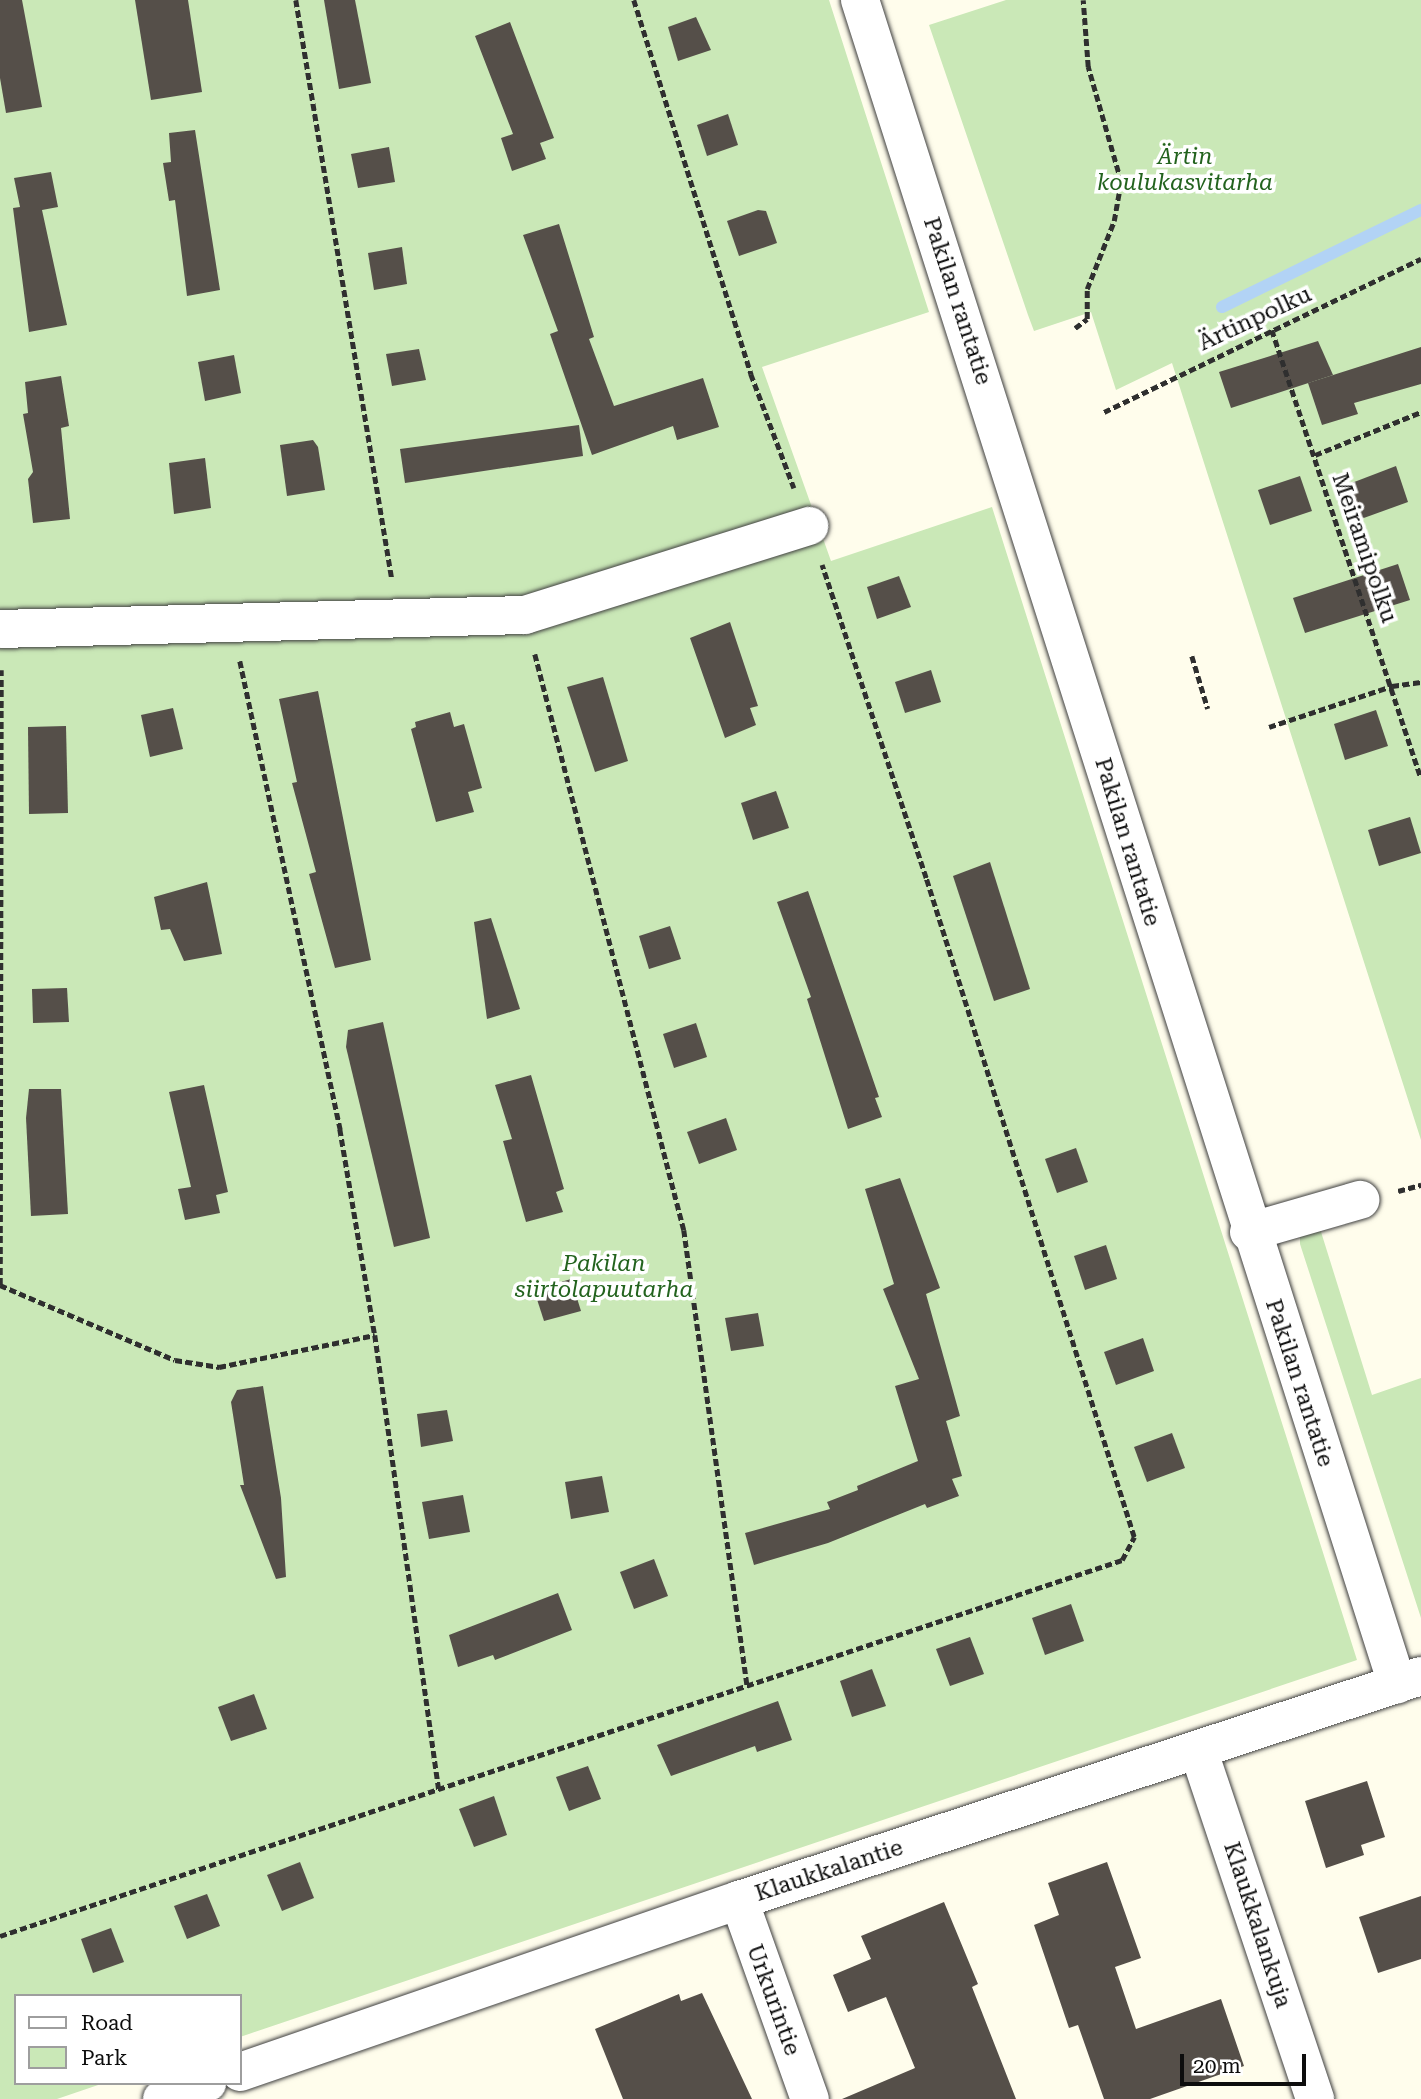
<!DOCTYPE html>
<meta charset="utf-8">
<style>
body{margin:0}
#map{position:relative;width:1421px;height:2099px;overflow:hidden;background:#fffdec;font-family:"Roboto Serif",serif}
div>[style]{position:absolute}
[style*='--x']{left:calc(var(--x)*1px);top:calc(var(--y)*1px);width:calc(var(--w)*1px);rotate:calc(var(--a)*1deg)}
.green>*{inset:0;background:#cae8b7}
.stream>*{height:12px;margin:-6px;padding:0 6px;transform-origin:6px;border-radius:6px;background:#b2d3f5}
.building>*{inset:0;background:#554f49}
.path>*{height:4.5px;margin-top:-2.25px;transform-origin:0;background:repeating-linear-gradient(90deg,#2f2f2f 0 7px,transparent 0 10.5px)}
.roads{filter:drop-shadow(0 0 2px #404040) drop-shadow(0 0 2px #404040)}
.minor>*{height:38px;margin:-19px;padding:0 19px;transform-origin:19px;border-radius:19px;background:#fff}
span{translate:-50% -50%;white-space:nowrap;text-align:center;line-height:1.15;-webkit-text-stroke:7px #fff;paint-order:stroke}
.park-label{font-size:23px;color:#23631e;font-style:italic}
.street-label{font-size:23px;color:#0d0d0d}
.legend{position:absolute;left:14px;top:1994px;width:228px;height:91px;box-sizing:border-box;background:#fff;border:2px solid #9e9e9e;margin:0;padding:9px 12px;list-style:none;font-size:21px;color:#0d0d0d}
.legend li{display:flex;align-items:center;gap:14px;height:35px}
.legend b{width:35px;border:2px solid #9e9e9e}
.scale{position:absolute;left:1180px;top:2054px;width:126px;height:32px;box-sizing:border-box;border:4px solid #0d0d0d;border-top:0;padding-left:9px;font-size:21px;line-height:24px;white-space:nowrap;color:#0d0d0d;-webkit-text-stroke:5px #fff;paint-order:stroke}
</style>
<div id="map">
<div class="green">
<div style="clip-path:polygon(0 0,829px 0,929px 312px,762px 367px,831px 561px,992px 507px,1357px 1660px,240px 2037px,240px 1996px,16px 1996px,16px 2083px,104px 2083px,57px 2099px,0 2099px)"></div>
<div style="clip-path:polygon(1006px 0,1421px 0,1421px 1140px,1172px 363px,1116px 390px,1091px 312px,1034px 331px,1028px 315px,929px 25px)"></div>
<div style="clip-path:polygon(1317px 1219px,1372px 1395px,1421px 1378px,1421px 1618px,1300px 1244px,1300px 1230px)"></div>
</div>
<div class="stream">
<div style="--x:1222;--y:307;--w:221;--a:-26"></div>
</div>
<div class="building">
<div style="clip-path:polygon(0 0,22px 0,42px 107px,6px 113px,0 78px)"></div>
<div style="clip-path:polygon(135px 0,188px 0,202px 92px,151px 100px)"></div>
<div style="clip-path:polygon(324px 0,355px 0,371px 83px,339px 89px)"></div>
<div style="clip-path:polygon(696px 17px,711px 50px,678px 61px,668px 27px)"></div>
<div style="clip-path:polygon(510px 22px,554px 138px,540px 143px,546px 159px,512px 171px,501px 138px,513px 134px,475px 36px)"></div>
<div style="clip-path:polygon(728px 114px,738px 145px,707px 156px,697px 125px)"></div>
<div style="clip-path:polygon(195px 130px,220px 290px,187px 296px,175px 200px,169px 201px,163px 163px,171px 162px,169px 133px)"></div>
<div style="clip-path:polygon(389px 147px,395px 182px,358px 188px,351px 154px)"></div>
<div style="clip-path:polygon(51px 172px,58px 207px,42px 210px,67px 325px,29px 332px,13px 208px,20px 207px,14px 178px)"></div>
<div style="clip-path:polygon(758px 210px,766px 211px,777px 243px,739px 256px,727px 221px)"></div>
<div style="clip-path:polygon(559px 224px,594px 337px,589px 339px,614px 406px,703px 378px,719px 427px,677px 440px,673px 426px,592px 455px,550px 334px,558px 331px,523px 235px)"></div>
<div style="clip-path:polygon(402px 247px,407px 284px,374px 290px,368px 253px)"></div>
<div style="clip-path:polygon(1318px 341px,1333px 375px,1231px 408px,1219px 372px)"></div>
<div style="clip-path:polygon(1421px 347px,1421px 384px,1354px 403px,1358px 414px,1322px 425px,1308px 383px)"></div>
<div style="clip-path:polygon(419px 349px,426px 380px,392px 386px,386px 354px)"></div>
<div style="clip-path:polygon(234px 355px,241px 393px,205px 401px,198px 362px)"></div>
<div style="clip-path:polygon(61px 376px,69px 426px,61px 428px,70px 519px,33px 523px,28px 479px,33px 472px,23px 414px,28px 413px,25px 382px)"></div>
<div style="clip-path:polygon(579px 425px,583px 456px,405px 483px,400px 449px)"></div>
<div style="clip-path:polygon(313px 440px,318px 447px,325px 490px,287px 496px,280px 445px)"></div>
<div style="clip-path:polygon(205px 458px,211px 508px,174px 514px,169px 463px)"></div>
<div style="clip-path:polygon(1396px 466px,1408px 502px,1361px 519px,1349px 484px)"></div>
<div style="clip-path:polygon(1300px 476px,1312px 511px,1270px 525px,1258px 490px)"></div>
<div style="clip-path:polygon(1398px 564px,1410px 600px,1305px 633px,1293px 598px)"></div>
<div style="clip-path:polygon(899px 576px,911px 607px,877px 619px,867px 587px)"></div>
<div style="clip-path:polygon(730px 622px,758px 706px,750px 708px,756px 725px,725px 738px,690px 638px)"></div>
<div style="clip-path:polygon(931px 670px,941px 702px,905px 713px,895px 682px)"></div>
<div style="clip-path:polygon(603px 677px,628px 761px,595px 772px,567px 687px)"></div>
<div style="clip-path:polygon(318px 691px,371px 960px,335px 968px,309px 874px,316px 872px,292px 783px,297px 782px,279px 699px)"></div>
<div style="clip-path:polygon(173px 708px,183px 749px,150px 757px,141px 715px)"></div>
<div style="clip-path:polygon(1376px 710px,1388px 746px,1345px 760px,1334px 724px)"></div>
<div style="clip-path:polygon(450px 712px,454px 727px,464px 724px,482px 788px,468px 792px,474px 812px,436px 822px,411px 729px,416px 727px,415px 722px)"></div>
<div style="clip-path:polygon(66px 726px,68px 813px,29px 814px,28px 727px)"></div>
<div style="clip-path:polygon(776px 791px,789px 828px,753px 840px,741px 803px)"></div>
<div style="clip-path:polygon(1410px 817px,1421px 853px,1379px 866px,1368px 830px)"></div>
<div style="clip-path:polygon(990px 862px,1030px 989px,994px 1001px,953px 876px)"></div>
<div style="clip-path:polygon(207px 882px,222px 954px,184px 961px,170px 929px,161px 930px,154px 897px)"></div>
<div style="clip-path:polygon(808px 891px,879px 1097px,875px 1098px,882px 1117px,848px 1129px,807px 999px,811px 997px,777px 902px)"></div>
<div style="clip-path:polygon(491px 918px,520px 1009px,487px 1019px,474px 922px)"></div>
<div style="clip-path:polygon(670px 926px,681px 959px,649px 969px,639px 936px)"></div>
<div style="clip-path:polygon(67px 988px,69px 1022px,33px 1023px,32px 989px)"></div>
<div style="clip-path:polygon(383px 1022px,430px 1238px,394px 1247px,346px 1047px,348px 1030px)"></div>
<div style="clip-path:polygon(696px 1023px,707px 1057px,674px 1068px,663px 1034px)"></div>
<div style="clip-path:polygon(531px 1075px,564px 1189px,556px 1192px,563px 1212px,526px 1222px,503px 1141px,512px 1139px,495px 1085px)"></div>
<div style="clip-path:polygon(204px 1085px,228px 1192px,216px 1195px,220px 1213px,185px 1220px,178px 1189px,191px 1187px,169px 1092px)"></div>
<div style="clip-path:polygon(29px 1089px,61px 1089px,68px 1214px,31px 1216px,26px 1118px)"></div>
<div style="clip-path:polygon(726px 1118px,737px 1150px,699px 1164px,687px 1132px)"></div>
<div style="clip-path:polygon(1076px 1148px,1088px 1182px,1057px 1193px,1045px 1159px)"></div>
<div style="clip-path:polygon(900px 1178px,940px 1288px,926px 1294px,960px 1416px,946px 1421px,962px 1476px,952px 1479px,959px 1496px,927px 1508px,925px 1504px,828px 1543px,754px 1565px,745px 1533px,830px 1509px,827px 1502px,858px 1490px,857px 1486px,918px 1461px,895px 1386px,919px 1379px,883px 1289px,894px 1284px,865px 1189px)"></div>
<div style="clip-path:polygon(1106px 1245px,1117px 1279px,1085px 1290px,1074px 1256px)"></div>
<div style="clip-path:polygon(571px 1279px,581px 1311px,544px 1321px,534px 1290px)"></div>
<div style="clip-path:polygon(758px 1313px,764px 1346px,731px 1351px,725px 1318px)"></div>
<div style="clip-path:polygon(1143px 1338px,1154px 1371px,1116px 1385px,1104px 1352px)"></div>
<div style="clip-path:polygon(263px 1386px,281px 1498px,286px 1577px,276px 1579px,240px 1485px,244px 1485px,231px 1402px,237px 1390px)"></div>
<div style="clip-path:polygon(447px 1410px,453px 1441px,421px 1447px,417px 1414px)"></div>
<div style="clip-path:polygon(1172px 1433px,1185px 1468px,1147px 1482px,1134px 1447px)"></div>
<div style="clip-path:polygon(602px 1476px,609px 1512px,571px 1519px,565px 1482px)"></div>
<div style="clip-path:polygon(463px 1495px,470px 1532px,429px 1539px,422px 1502px)"></div>
<div style="clip-path:polygon(654px 1559px,668px 1596px,634px 1609px,620px 1572px)"></div>
<div style="clip-path:polygon(558px 1593px,572px 1630px,495px 1660px,493px 1655px,458px 1667px,449px 1635px)"></div>
<div style="clip-path:polygon(1071px 1604px,1084px 1641px,1045px 1655px,1032px 1618px)"></div>
<div style="clip-path:polygon(970px 1637px,984px 1674px,950px 1686px,936px 1649px)"></div>
<div style="clip-path:polygon(872px 1669px,886px 1706px,852px 1717px,840px 1681px)"></div>
<div style="clip-path:polygon(254px 1694px,267px 1729px,231px 1741px,218px 1707px)"></div>
<div style="clip-path:polygon(778px 1701px,792px 1740px,757px 1752px,755px 1746px,671px 1776px,657px 1745px)"></div>
<div style="clip-path:polygon(588px 1766px,601px 1799px,569px 1811px,556px 1777px)"></div>
<div style="clip-path:polygon(1367px 1781px,1385px 1837px,1361px 1845px,1364px 1855px,1326px 1868px,1305px 1801px)"></div>
<div style="clip-path:polygon(494px 1796px,507px 1835px,474px 1847px,459px 1809px)"></div>
<div style="clip-path:polygon(300px 1862px,314px 1898px,282px 1911px,267px 1875px)"></div>
<div style="clip-path:polygon(1107px 1862px,1141px 1958px,1115px 1967px,1136px 2029px,1221px 1999px,1244px 2066px,1150px 2099px,1104px 2099px,1078px 2025px,1069px 2028px,1034px 1925px,1059px 1915px,1048px 1883px)"></div>
<div style="clip-path:polygon(207px 1894px,220px 1926px,187px 1939px,174px 1906px)"></div>
<div style="clip-path:polygon(1421px 1896px,1421px 1959px,1378px 1973px,1359px 1917px)"></div>
<div style="clip-path:polygon(944px 1902px,978px 1984px,972px 1987px,1016px 2099px,842px 2099px,915px 2068px,886px 1997px,848px 2012px,833px 1975px,871px 1959px,861px 1936px)"></div>
<div style="clip-path:polygon(111px 1928px,124px 1962px,93px 1973px,81px 1939px)"></div>
<div style="clip-path:polygon(702px 1993px,752px 2099px,623px 2099px,595px 2029px,679px 1994px,681px 2001px)"></div>
</div>
<div class="path">
<div style="--x:296;--y:0;--w:587;--a:80.59"></div>
<div style="--x:634;--y:0;--w:392;--a:72.6"></div>
<div style="--x:751;--y:374;--w:122;--a:69.3"></div>
<div style="--x:1075;--y:328;--w:15;--a:-37"></div>
<div style="--x:1087;--y:319;--w:30;--a:-90"></div>
<div style="--x:1087;--y:289;--w:73;--a:-68.3"></div>
<div style="--x:1114;--y:221;--w:40;--a:-80"></div>
<div style="--x:1121;--y:182;--w:120;--a:-106"></div>
<div style="--x:1088;--y:67;--w:67;--a:-94.3"></div>
<div style="--x:1272;--y:330;--w:471;--a:71.6"></div>
<div style="--x:1104;--y:412;--w:352;--a:-25.8"></div>
<div style="--x:1315;--y:455;--w:114;--a:-22.1"></div>
<div style="--x:535;--y:654;--w:595;--a:75.5"></div>
<div style="--x:684;--y:1230;--w:460;--a:82.1"></div>
<div style="--x:1192;--y:656;--w:55;--a:73.2"></div>
<div style="--x:240;--y:661;--w:479;--a:77.9"></div>
<div style="--x:340;--y:1129;--w:209;--a:80.4"></div>
<div style="--x:375;--y:1335;--w:460;--a:82"></div>
<div style="--x:1269;--y:727;--w:130;--a:-18.4"></div>
<div style="--x:1392;--y:686;--w:29;--a:-8"></div>
<div style="--x:1398;--y:1191;--w:24;--a:-15"></div>
<div style="--x:0;--y:1285;--w:615;--a:-89.91"></div>
<div style="--x:0;--y:1285;--w:190;--a:23.2"></div>
<div style="--x:175;--y:1360;--w:45;--a:9"></div>
<div style="--x:219;--y:1367;--w:159;--a:-11.6"></div>
<div style="--x:0;--y:1936;--w:1183;--a:-18.53"></div>
<div style="--x:1122;--y:1560;--w:26;--a:-62"></div>
<div style="--x:1134;--y:1537;--w:691;--a:-107.52"></div>
<div style="--x:926;--y:878;--w:330;--a:-108.4"></div>
</div>
<div class="roads">
<div class="minor">
<div style="--x:860;--y:0;--w:1768;--a:72.31"></div>
<div style="--x:0;--y:629;--w:525;--a:-1.53"></div>
<div style="--x:525;--y:615;--w:298;--a:-17.4"></div>
<div style="--x:1249;--y:1232;--w:116;--a:-16.1"></div>
<div style="--x:1199;--y:1752;--w:366;--a:71.5"></div>
<div style="--x:739;--y:1900;--w:211;--a:70.4"></div>
<div style="--x:240;--y:2072;--w:528;--a:-19.02"></div>
<div style="--x:739;--y:1900;--w:718;--a:-18.18"></div>
<div style="--x:162;--y:2099;--w:48;--a:-19.6"></div>
</div>
</div>
<div class="park-label">
<span style="left:1185px;top:170px">Ärtin<br>koulukasvitarha</span>
<span style="left:604px;top:1277px">Pakilan<br>siirtolapuutarha</span>
</div>
<div class="street-label">
<span style="left:957px;top:301px;rotate:72deg">Pakilan rantatie</span>
<span style="left:1255px;top:319px;rotate:-25deg">Ärtinpolku</span>
<span style="left:1364px;top:548px;rotate:71deg">Meiramipolku</span>
<span style="left:1127px;top:842px;rotate:73deg">Pakilan rantatie</span>
<span style="left:1299px;top:1383px;rotate:72deg">Pakilan rantatie</span>
<span style="left:829px;top:1871px;rotate:-18deg">Klaukkalantie</span>
<span style="left:1257px;top:1925px;rotate:72deg">Klaukkalankuja</span>
<span style="left:773px;top:2000px;rotate:70deg">Urkurintie</span>
</div>
<ul class="legend">
<li><b style="height:9px;background:#fff"></b>Road</li>
<li><b style="height:19px;background:#cae8b7"></b>Park</li>
</ul>
<div class="scale">20 m</div>
</div>
